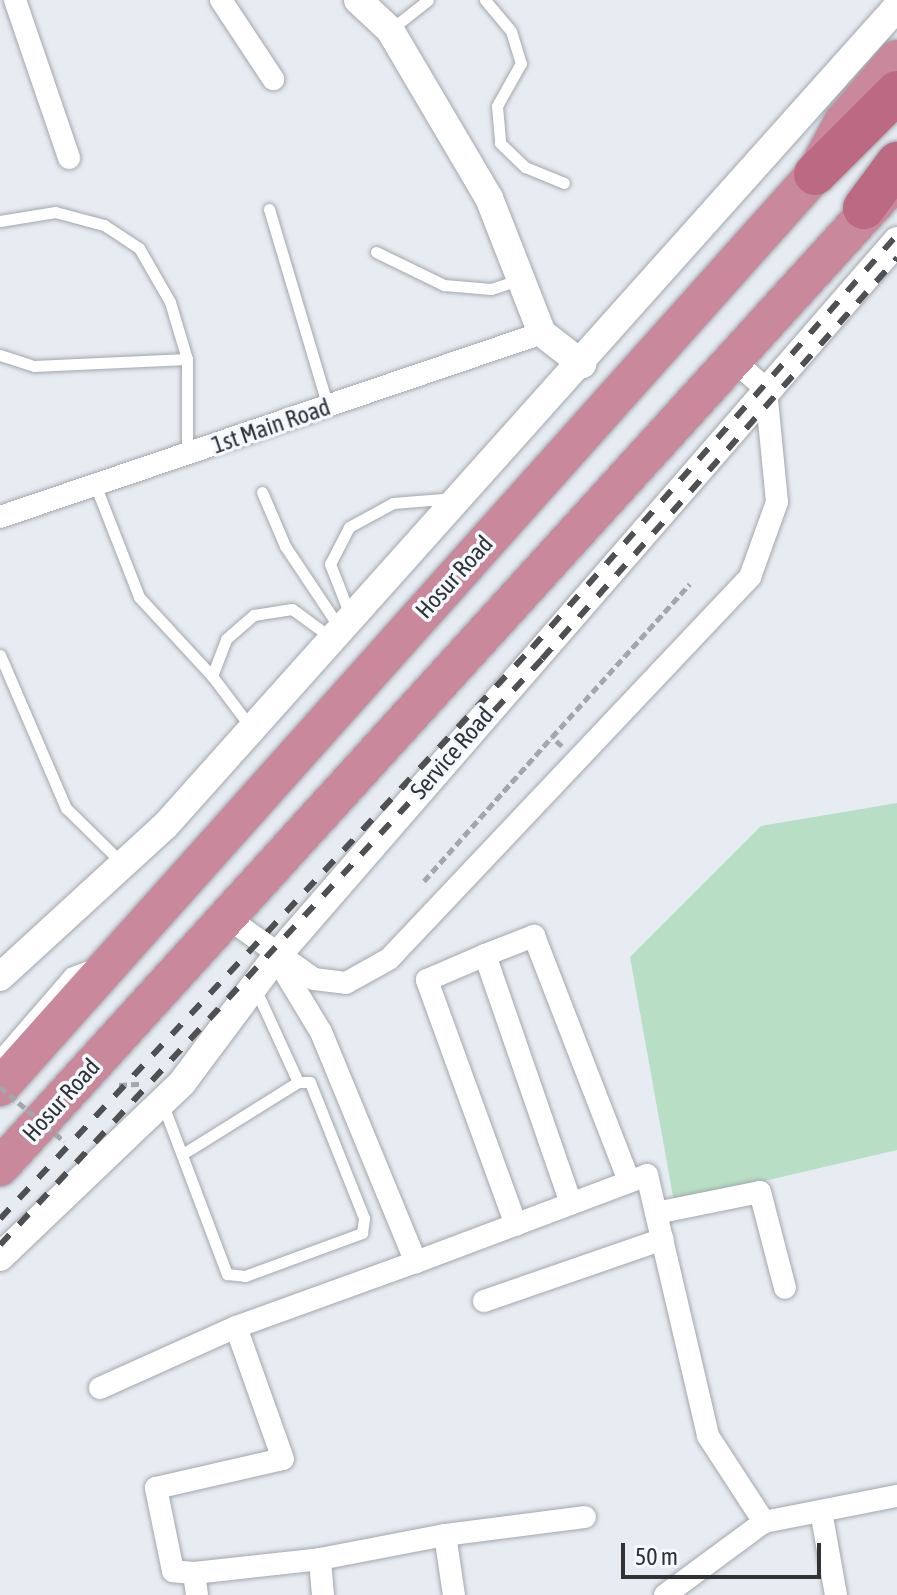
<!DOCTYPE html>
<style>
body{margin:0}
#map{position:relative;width:897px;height:1595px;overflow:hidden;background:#e6ecf2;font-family:"Asap Condensed",sans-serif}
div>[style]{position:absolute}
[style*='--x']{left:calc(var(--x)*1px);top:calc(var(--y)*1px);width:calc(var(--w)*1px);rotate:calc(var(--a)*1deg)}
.green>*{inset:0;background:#b8dfc5}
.path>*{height:5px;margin-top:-2.5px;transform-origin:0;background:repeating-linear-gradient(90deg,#a3a7ac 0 8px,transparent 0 12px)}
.roads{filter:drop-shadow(0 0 2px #a1a7ad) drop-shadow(0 0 2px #a1a7ad)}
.service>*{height:11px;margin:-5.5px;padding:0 5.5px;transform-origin:5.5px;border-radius:5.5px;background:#fff}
.minor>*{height:22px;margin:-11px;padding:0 11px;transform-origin:11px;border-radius:11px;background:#fff}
.tertiary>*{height:28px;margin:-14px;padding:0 14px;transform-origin:14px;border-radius:14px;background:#fff}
.trunk>*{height:38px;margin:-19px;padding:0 19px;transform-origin:19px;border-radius:19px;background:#ca889c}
.motorway>*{height:42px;margin:-21px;padding:0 21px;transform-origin:21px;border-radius:21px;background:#bc6a84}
.rail>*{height:6px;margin-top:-3px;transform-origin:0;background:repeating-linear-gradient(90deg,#4e5053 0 14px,transparent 0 28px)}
.path-bridge>*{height:5px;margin-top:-2.5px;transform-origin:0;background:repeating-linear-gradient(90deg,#a3a7ac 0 8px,transparent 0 12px)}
span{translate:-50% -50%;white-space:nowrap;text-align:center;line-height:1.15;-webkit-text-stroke:7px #f3f9ff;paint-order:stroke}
.street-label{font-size:24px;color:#303234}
.scale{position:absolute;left:621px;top:1543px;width:200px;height:36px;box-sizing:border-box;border:4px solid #303234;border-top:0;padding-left:10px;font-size:24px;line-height:28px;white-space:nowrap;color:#303234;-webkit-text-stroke:6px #f3f9ff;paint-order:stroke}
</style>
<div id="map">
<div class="green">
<div style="clip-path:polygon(897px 803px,897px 1150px,674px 1202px,630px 957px,761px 826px)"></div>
</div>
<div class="path">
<div style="--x:562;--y:746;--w:13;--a:-138"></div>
<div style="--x:552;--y:737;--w:206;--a:-48"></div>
<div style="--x:424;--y:881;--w:193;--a:-48.4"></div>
<div style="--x:119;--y:1085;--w:22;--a:-3"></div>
</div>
<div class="roads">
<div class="service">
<div style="--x:485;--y:0;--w:40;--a:50"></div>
<div style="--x:511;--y:31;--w:34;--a:73"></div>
<div style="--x:521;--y:63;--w:49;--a:119.2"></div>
<div style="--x:497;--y:106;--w:37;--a:85"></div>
<div style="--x:500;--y:143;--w:35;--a:44"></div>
<div style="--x:525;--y:167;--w:42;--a:22.3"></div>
<div style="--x:390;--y:30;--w:48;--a:-38.3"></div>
<div style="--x:269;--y:209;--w:207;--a:73.4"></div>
<div style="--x:0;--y:221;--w:56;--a:-9.3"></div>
<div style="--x:55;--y:212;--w:51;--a:14.9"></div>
<div style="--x:104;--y:225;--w:42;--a:33.3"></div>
<div style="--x:139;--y:248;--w:62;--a:60.1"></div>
<div style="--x:170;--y:302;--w:59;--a:73.4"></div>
<div style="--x:187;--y:359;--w:96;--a:90"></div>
<div style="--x:376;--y:252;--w:76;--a:25.9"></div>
<div style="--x:444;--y:285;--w:47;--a:4.9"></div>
<div style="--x:491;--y:289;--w:29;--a:-18"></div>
<div style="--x:0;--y:355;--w:36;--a:18"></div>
<div style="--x:34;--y:366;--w:153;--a:-2.6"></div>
<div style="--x:96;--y:487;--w:118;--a:68.6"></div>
<div style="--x:139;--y:597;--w:108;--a:47.3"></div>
<div style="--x:262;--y:492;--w:59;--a:66.9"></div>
<div style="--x:285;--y:546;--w:101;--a:56.3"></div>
<div style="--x:350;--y:615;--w:55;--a:-111.4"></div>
<div style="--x:330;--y:564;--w:42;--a:-62.8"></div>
<div style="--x:349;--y:527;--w:50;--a:-28.6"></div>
<div style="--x:393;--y:503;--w:62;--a:-4.6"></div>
<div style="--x:0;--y:655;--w:167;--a:66.7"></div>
<div style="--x:66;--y:808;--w:80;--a:44.5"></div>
<div style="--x:252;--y:729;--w:66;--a:-127"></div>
<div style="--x:212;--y:676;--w:40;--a:-69"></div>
<div style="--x:226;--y:639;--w:37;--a:-41"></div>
<div style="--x:254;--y:615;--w:38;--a:-9"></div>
<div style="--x:292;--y:609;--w:51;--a:36.2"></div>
<div style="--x:255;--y:988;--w:103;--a:65.4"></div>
<div style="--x:0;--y:1054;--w:107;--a:-49.2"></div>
<div style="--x:70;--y:973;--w:25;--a:-21"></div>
<div style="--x:163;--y:1105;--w:181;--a:69.3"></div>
<div style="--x:227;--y:1274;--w:18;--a:6"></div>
<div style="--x:245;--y:1276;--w:125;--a:-20.2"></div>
<div style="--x:362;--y:1233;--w:15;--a:-82"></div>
<div style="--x:364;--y:1218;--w:146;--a:-111.7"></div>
<div style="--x:310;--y:1082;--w:12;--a:180"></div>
<div style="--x:298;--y:1082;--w:132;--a:148"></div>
</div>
<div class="minor">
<div style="--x:15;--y:0;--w:167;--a:71.1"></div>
<div style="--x:221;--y:0;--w:95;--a:56.6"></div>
<div style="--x:0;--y:517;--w:572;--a:-18.75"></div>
<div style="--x:225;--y:916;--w:109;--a:35.3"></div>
<div style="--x:314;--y:979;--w:32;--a:7"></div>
<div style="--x:346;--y:983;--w:49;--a:-29.2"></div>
<div style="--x:389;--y:959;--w:526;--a:-46.62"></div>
<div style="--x:750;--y:577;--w:80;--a:-70.2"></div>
<div style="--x:777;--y:502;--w:114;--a:-95.6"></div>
<div style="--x:766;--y:389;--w:48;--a:-138.4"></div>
<div style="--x:485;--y:955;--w:53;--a:-21.2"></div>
<div style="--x:534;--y:936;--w:263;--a:68.8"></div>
<div style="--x:278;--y:961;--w:83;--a:58.8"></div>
<div style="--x:321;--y:1032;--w:249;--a:67.6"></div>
<div style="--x:416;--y:1262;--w:247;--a:-20.6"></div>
<div style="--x:647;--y:1175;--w:268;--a:76.8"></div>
<div style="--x:708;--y:1436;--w:103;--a:56.9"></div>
<div style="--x:656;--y:1213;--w:106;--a:-11.4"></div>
<div style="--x:760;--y:1192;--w:99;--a:75.4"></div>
<div style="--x:516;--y:1225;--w:261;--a:-110"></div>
<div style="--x:427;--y:980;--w:63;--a:-23.3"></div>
<div style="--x:485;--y:955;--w:263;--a:70.9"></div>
<div style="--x:484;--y:1301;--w:189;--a:-19.1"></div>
<div style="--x:100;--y:1388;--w:149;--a:-24.2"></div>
<div style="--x:821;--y:1511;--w:85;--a:79.9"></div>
<div style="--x:445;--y:1535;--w:141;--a:-7.3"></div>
<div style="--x:194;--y:1573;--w:127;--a:-6.3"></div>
<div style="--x:197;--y:1595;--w:22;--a:-98"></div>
<div style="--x:194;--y:1573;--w:21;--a:-175"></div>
<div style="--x:173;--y:1571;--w:85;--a:-101.6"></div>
<div style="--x:156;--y:1488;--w:130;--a:-12.9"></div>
<div style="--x:283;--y:1459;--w:140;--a:-109.6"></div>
<div style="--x:236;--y:1327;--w:191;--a:-19.9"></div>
<div style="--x:323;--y:1595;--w:36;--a:-95"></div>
<div style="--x:320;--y:1559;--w:127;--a:-10.9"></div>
<div style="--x:445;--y:1535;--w:61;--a:81.5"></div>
<div style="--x:665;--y:1595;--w:123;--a:-36.4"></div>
<div style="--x:764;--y:1522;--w:136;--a:-11.1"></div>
</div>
<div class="tertiary">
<div style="--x:358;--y:0;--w:44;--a:43.2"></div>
<div style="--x:390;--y:30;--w:195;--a:59.5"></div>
<div style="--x:489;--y:198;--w:145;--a:68.6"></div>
<div style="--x:542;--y:333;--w:51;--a:37.8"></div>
<div style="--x:0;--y:977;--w:224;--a:-42.5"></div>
<div style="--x:165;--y:826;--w:1098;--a:-48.21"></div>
<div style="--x:0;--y:1257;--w:252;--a:-43.7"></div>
<div style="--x:182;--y:1083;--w:157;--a:-53.3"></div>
<div style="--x:276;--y:957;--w:948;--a:-49.06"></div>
</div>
<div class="trunk">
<div style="--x:0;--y:1087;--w:1224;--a:-48.25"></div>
<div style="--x:815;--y:174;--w:59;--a:-61.7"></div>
<div style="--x:843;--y:122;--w:83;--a:-49.4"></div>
<div style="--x:0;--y:1167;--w:1322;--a:-47.76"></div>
</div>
<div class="motorway">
<div style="--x:815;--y:174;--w:116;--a:-45"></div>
<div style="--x:864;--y:208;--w:56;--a:-53.7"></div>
</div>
</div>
<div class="rail">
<div style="--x:0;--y:1219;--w:780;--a:-47.03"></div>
<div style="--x:532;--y:648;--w:551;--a:-48.53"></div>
<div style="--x:0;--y:1245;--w:798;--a:-47.23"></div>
<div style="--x:542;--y:659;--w:536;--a:-48.48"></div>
</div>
<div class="path-bridge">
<div style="--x:0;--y:1087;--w:84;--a:40.2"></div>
</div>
<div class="street-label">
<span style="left:271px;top:426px;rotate:-19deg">1st Main Road</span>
<span style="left:454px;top:577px;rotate:-48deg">Hosur Road</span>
<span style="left:452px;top:753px;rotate:-49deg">Service Road</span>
<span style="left:61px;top:1100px;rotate:-48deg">Hosur Road</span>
</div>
<div class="scale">50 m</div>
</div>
